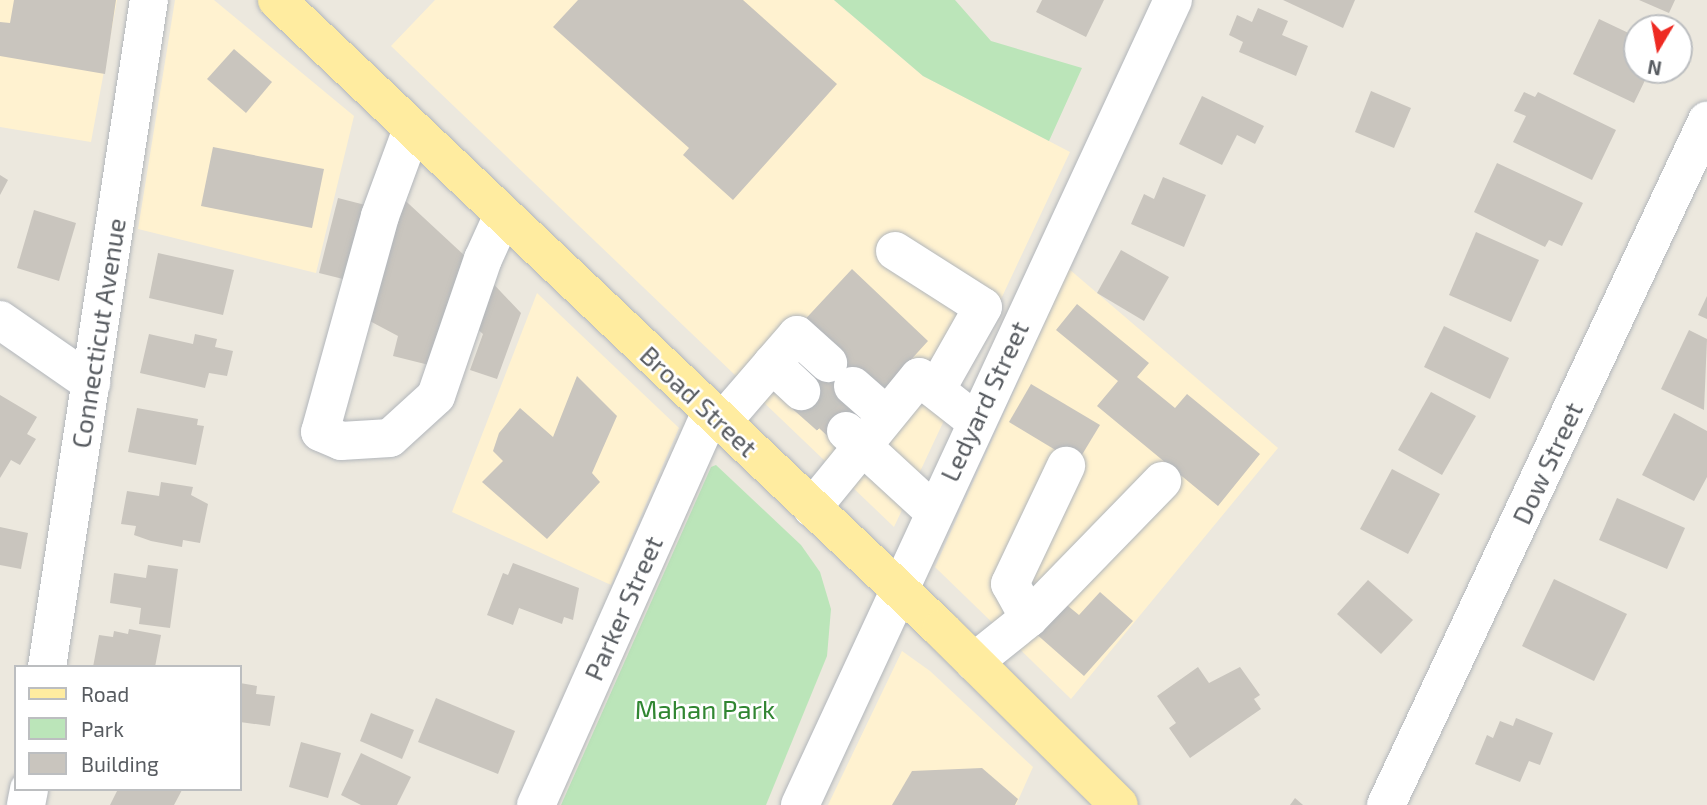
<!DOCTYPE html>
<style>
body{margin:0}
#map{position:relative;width:1707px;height:805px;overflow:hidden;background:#ece8de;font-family:"Exo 2",sans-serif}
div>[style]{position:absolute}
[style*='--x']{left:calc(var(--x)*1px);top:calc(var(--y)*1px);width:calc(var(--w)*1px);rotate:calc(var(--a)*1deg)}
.commercial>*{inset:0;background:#fff2d0}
.green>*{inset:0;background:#bbe5b9}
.building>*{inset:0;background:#c9c5be}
.minor-tunnel>*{height:38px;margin-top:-19px;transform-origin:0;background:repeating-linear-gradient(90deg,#c7c5bf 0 38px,transparent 0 57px)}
.roads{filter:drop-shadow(0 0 2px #b2b6bb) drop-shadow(0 0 2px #b2b6bb)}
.minor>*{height:38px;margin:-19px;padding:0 19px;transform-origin:19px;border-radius:19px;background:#fff}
.major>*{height:38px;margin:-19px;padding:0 19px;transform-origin:19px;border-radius:19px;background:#ffeca0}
span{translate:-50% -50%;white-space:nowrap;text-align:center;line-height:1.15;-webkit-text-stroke:5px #fff;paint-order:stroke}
.street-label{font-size:26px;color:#585c61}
.park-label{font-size:26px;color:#318632}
.legend{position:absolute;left:14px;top:665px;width:228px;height:126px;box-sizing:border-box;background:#fff;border:2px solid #bcbec0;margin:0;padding:9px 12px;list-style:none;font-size:21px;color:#585c61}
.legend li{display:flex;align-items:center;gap:14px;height:35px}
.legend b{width:35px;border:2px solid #bcbec0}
.north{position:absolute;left:1623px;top:14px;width:70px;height:70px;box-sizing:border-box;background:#fff;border:2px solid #bcbec0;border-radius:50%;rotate:190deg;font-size:19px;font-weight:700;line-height:28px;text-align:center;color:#585c61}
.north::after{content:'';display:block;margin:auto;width:24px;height:32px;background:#ee2a22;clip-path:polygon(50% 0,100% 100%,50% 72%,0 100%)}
</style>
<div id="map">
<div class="commercial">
<div style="clip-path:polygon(0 0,117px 0,91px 142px,0 127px)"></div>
<div style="clip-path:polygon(175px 0,214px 0,354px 116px,316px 273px,138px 229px)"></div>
<div style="clip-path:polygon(435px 0,834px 0,923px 76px,1070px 152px,894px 527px,391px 46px)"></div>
<div style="clip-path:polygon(1069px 269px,1278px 448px,1071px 699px,935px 567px)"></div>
<div style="clip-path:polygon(537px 293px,679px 428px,611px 585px,452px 512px)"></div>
<div style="clip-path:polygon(902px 651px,930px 671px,1033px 767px,1016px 805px,828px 805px)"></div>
</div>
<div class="green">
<div style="clip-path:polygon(834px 0,955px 0,991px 41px,1082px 68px,1049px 141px,923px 76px)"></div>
<div style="clip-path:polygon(716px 465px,801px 545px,820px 572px,831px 609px,827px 656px,766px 805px,561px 805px,711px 467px)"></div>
</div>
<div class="building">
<div style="clip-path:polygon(14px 0,116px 0,105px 74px,0 56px,0 22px,10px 23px)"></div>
<div style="clip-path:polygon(578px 0,743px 0,837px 84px,733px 200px,683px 155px,689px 148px,553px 27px)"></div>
<div style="clip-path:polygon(1042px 0,1104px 0,1086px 37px,1036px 12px)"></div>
<div style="clip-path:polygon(1283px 0,1355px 0,1343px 28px)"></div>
<div style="clip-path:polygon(1639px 0,1675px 0,1669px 13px)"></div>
<div style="clip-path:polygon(1258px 8px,1288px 21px,1282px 35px,1308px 46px,1296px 76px,1239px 52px,1243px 42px,1229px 35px,1237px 15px,1252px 22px)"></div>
<div style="clip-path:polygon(1599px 19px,1637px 37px,1637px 70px,1650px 70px,1634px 103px,1573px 74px)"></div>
<div style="clip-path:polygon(234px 49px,272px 82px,246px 113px,207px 79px)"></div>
<div style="clip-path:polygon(1371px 91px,1411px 108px,1394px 148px,1355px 132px)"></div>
<div style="clip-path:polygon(1524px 92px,1535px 97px,1538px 92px,1616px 130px,1592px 180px,1513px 142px,1526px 116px,1514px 111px)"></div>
<div style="clip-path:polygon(1202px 96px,1264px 126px,1255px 144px,1237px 135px,1222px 165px,1179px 144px)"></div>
<div style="clip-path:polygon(213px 147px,324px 169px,312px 228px,201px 206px)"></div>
<div style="clip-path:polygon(1497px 163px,1583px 203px,1562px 246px,1549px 240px,1545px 247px,1474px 212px)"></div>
<div style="clip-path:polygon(0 175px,8px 180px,0 195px)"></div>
<div style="clip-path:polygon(1163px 177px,1206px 195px,1184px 247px,1131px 224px,1144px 194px,1154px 199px)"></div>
<div style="clip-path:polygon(396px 192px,465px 256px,437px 367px,393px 356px,398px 336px,366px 319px)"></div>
<div style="clip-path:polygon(338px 198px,373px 207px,355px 282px,319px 273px)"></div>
<div style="clip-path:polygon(34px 210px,76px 223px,59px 281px,17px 268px)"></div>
<div style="clip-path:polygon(1476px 232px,1539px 260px,1511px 322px,1449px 295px)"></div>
<div style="clip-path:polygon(1121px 250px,1169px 277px,1144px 321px,1097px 293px)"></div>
<div style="clip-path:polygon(158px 253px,234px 270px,223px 315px,149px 298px)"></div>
<div style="clip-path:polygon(852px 269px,928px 341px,835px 443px,791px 402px,832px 359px,798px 327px)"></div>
<div style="clip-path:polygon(485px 275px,521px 313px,497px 379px,470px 370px,483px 334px,468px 321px)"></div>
<div style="clip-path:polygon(1707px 296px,1707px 319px,1698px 315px)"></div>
<div style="clip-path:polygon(1077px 304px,1149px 363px,1137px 377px,1175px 408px,1187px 394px,1260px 454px,1218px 506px,1097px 406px,1118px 381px,1056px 330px)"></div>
<div style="clip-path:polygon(1444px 326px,1509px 358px,1490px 399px,1424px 367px)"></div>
<div style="clip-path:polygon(1689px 330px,1707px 339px,1704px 410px,1661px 389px)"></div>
<div style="clip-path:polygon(149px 334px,193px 344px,195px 334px,217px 339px,215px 347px,233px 351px,227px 376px,209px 373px,205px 388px,140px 373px)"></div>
<div style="clip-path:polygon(577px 376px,617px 416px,592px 473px,600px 482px,547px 539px,482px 482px,503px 461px,493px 451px,499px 433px,520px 408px,553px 437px)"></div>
<div style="clip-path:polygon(1031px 384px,1100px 425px,1077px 463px,1009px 422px)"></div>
<div style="clip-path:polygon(1431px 392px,1476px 416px,1442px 475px,1398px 450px)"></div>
<div style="clip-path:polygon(0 395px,37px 417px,27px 434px,36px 439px,20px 465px,11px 460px,0 478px)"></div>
<div style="clip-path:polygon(137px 408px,198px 419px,197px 425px,204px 426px,196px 465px,128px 452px)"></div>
<div style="clip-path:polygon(1674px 413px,1707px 431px,1707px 477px,1694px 501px,1642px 475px)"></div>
<div style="clip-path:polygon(1392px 469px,1440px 494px,1408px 554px,1360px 529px)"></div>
<div style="clip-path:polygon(161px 482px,193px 487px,191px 495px,208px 504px,200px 543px,183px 540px,182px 547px,151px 541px,134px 535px,136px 526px,121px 524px,127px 491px,159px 496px)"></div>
<div style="clip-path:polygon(1617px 498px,1685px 528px,1667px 569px,1599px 540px)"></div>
<div style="clip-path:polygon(0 527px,28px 533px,21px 569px,0 565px)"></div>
<div style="clip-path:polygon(513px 563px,579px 588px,573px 620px,564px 617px,562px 624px,519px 608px,513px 625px,487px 615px,503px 573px,508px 575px)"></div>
<div style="clip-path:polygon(148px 565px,178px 569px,170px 628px,139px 624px,141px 608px,110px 603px,114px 573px,146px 578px)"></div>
<div style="clip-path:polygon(1554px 579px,1627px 614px,1594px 681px,1522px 646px)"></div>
<div style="clip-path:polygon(1368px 580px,1413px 620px,1381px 654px,1337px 614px)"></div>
<div style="clip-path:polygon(1100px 592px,1133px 621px,1084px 676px,1034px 632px,1062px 601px,1079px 615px)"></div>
<div style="clip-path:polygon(129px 629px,161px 635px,155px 667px,93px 667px,99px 635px,113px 637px,114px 631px,128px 634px)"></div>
<div style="clip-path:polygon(1198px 667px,1209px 683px,1240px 667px,1260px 695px,1254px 699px,1261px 709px,1190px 758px,1169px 728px,1176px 723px,1157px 696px)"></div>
<div style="clip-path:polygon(240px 683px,257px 686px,256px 694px,275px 696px,270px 726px,240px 722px)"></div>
<div style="clip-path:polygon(436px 698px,515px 731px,498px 774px,418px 742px)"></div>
<div style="clip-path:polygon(371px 713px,414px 730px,402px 759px,360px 741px)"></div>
<div style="clip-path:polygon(1516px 718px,1553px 733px,1540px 765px,1529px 761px,1520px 782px,1475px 764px,1487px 735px,1493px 738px,1500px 721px,1513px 726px)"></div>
<div style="clip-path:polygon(301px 742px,341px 753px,328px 798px,289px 787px)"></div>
<div style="clip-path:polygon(361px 753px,411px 777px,397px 805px,361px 805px,341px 795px)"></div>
<div style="clip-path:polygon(982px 768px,1018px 799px,1015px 805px,892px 805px,912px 771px)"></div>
<div style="clip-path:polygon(118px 789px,180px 789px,182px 790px,174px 805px,110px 805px)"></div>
<div style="clip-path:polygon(1295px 798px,1303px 805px,1290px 805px)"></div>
</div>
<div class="minor-tunnel">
<div style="--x:801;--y:391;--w:60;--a:41.6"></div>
</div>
<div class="roads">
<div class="minor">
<div style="--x:412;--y:129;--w:93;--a:110.2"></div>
<div style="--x:380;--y:216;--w:224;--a:105.5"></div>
<div style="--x:320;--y:432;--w:23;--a:23"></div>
<div style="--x:341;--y:441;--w:49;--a:-3.5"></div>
<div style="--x:390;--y:438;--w:62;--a:-42.4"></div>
<div style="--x:436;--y:396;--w:145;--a:-71.1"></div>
<div style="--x:483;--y:259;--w:48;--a:-65.6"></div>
<div style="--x:895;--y:251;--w:104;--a:32.5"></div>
<div style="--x:983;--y:307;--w:95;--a:119.5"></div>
<div style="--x:0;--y:320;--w:111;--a:34.7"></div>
<div style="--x:772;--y:364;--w:38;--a:-49"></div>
<div style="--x:797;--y:335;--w:42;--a:42.1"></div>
<div style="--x:853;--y:386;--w:44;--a:41.3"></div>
<div style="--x:722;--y:422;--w:77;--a:-49.2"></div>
<div style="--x:772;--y:364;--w:40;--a:43"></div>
<div style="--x:846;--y:431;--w:118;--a:42.6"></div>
<div style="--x:812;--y:508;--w:169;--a:-50.8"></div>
<div style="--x:919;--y:377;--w:71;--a:38.2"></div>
<div style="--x:1029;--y:618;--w:39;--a:-119"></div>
<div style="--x:1010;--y:584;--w:131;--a:-64.6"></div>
<div style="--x:974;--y:662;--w:70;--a:-38.7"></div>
<div style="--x:1029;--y:618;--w:191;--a:-45.8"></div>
<div style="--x:47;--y:667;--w:675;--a:-81.31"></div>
<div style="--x:26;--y:805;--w:16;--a:-79"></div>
<div style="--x:536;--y:805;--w:430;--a:-66"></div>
<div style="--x:800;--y:805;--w:887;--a:-65.14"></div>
<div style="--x:1386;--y:805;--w:756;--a:-64.86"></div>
</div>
<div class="major">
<div style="--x:277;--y:0;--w:915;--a:43.45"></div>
<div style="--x:941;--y:629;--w:250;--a:44.7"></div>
</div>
</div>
<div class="street-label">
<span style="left:98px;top:333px;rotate:-81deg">Connecticut Avenue</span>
<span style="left:699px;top:401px;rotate:43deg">Broad Street</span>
<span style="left:984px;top:401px;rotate:-65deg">Ledyard Street</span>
<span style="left:1547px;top:463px;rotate:-65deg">Dow Street</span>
<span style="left:623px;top:608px;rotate:-66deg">Parker Street</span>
</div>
<div class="park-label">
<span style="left:705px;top:709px">Mahan Park</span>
</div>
<ul class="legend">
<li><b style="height:9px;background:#ffeca0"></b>Road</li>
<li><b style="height:19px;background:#bbe5b9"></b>Park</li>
<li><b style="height:19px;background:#c9c5be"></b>Building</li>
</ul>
<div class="north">N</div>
</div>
